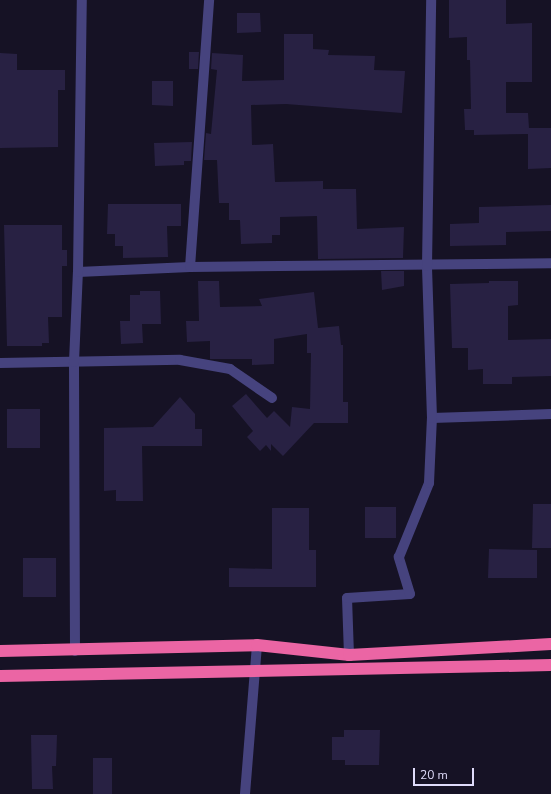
<!DOCTYPE html>
<style>
body{margin:0}
#map{position:relative;width:551px;height:794px;overflow:hidden;background:#161225;font-family:"Nunito Sans",sans-serif}
div>[style]{position:absolute}
[style*='--x']{left:calc(var(--x)*1px);top:calc(var(--y)*1px);width:calc(var(--w)*1px);rotate:calc(var(--a)*1deg)}
.building>*{inset:0;background:#282143}
.minor>*{height:10px;margin:-5px;padding:0 5px;transform-origin:5px;border-radius:5px;background:#46437e}
.highway>*{height:12px;margin:-6px;padding:0 6px;transform-origin:6px;border-radius:6px;background:#eb65a4}
span{translate:-50% -50%;white-space:nowrap;text-align:center;line-height:1.15;-webkit-text-stroke:3px #161225;paint-order:stroke}
.scale{position:absolute;left:413px;top:768px;width:61px;height:18px;box-sizing:border-box;border:2px solid #dfdbfa;border-top:0;padding-left:5px;font-size:12px;line-height:14px;white-space:nowrap;color:#dfdbfa;-webkit-text-stroke:3px #161225;paint-order:stroke}
</style>
<div id="map">
<div class="building">
<div style="clip-path:polygon(449px 0,506px 0,506px 24px,532px 23px,532px 82px,506px 82px,506px 113px,528px 113px,529px 128px,551px 128px,551px 168px,528px 169px,528px 134px,474px 135px,474px 130px,465px 130px,464px 109px,471px 109px,470px 60px,467px 60px,467px 37px,449px 38px)"></div>
<div style="clip-path:polygon(237px 13px,260px 13px,261px 32px,237px 33px)"></div>
<div style="clip-path:polygon(284px 34px,313px 34px,313px 49px,329px 50px,328px 55px,375px 56px,374px 70px,405px 71px,402px 113px,286px 104px,251px 105px,252px 145px,273px 144px,275px 182px,323px 181px,323px 189px,356px 189px,357px 229px,404px 227px,403px 258px,318px 259px,317px 216px,280px 217px,280px 235px,272px 235px,272px 243px,241px 244px,240px 220px,229px 220px,229px 203px,219px 203px,217px 160px,204px 160px,206px 133px,211px 134px,217px 70px,211px 69px,212px 53px,243px 55px,242px 81px,284px 80px)"></div>
<div style="clip-path:polygon(189px 52px,199px 52px,198px 69px,189px 69px)"></div>
<div style="clip-path:polygon(0 53px,17px 54px,17px 70px,65px 70px,65px 90px,58px 90px,58px 147px,0 148px)"></div>
<div style="clip-path:polygon(152px 81px,173px 81px,173px 106px,152px 105px)"></div>
<div style="clip-path:polygon(192px 142px,191px 161px,184px 161px,184px 165px,155px 166px,154px 143px)"></div>
<div style="clip-path:polygon(108px 204px,181px 204px,181px 226px,167px 226px,168px 257px,123px 258px,123px 246px,115px 246px,115px 234px,107px 234px)"></div>
<div style="clip-path:polygon(551px 205px,551px 231px,506px 232px,506px 245px,450px 246px,450px 224px,479px 223px,479px 207px)"></div>
<div style="clip-path:polygon(4px 225px,62px 225px,62px 250px,67px 250px,67px 266px,62px 266px,62px 317px,48px 317px,49px 343px,42px 343px,42px 346px,7px 346px)"></div>
<div style="clip-path:polygon(381px 271px,404px 271px,404px 286px,382px 290px)"></div>
<div style="clip-path:polygon(198px 281px,219px 281px,220px 307px,262px 306px,259px 299px,314px 292px,318px 328px,339px 326px,341px 345px,343px 345px,343px 402px,348px 402px,348px 423px,314px 423px,283px 456px,271px 444px,271px 451px,266px 445px,260px 451px,247px 437px,253px 431px,232px 406px,246px 394px,267px 418px,274px 411px,290px 427px,292px 407px,310px 409px,311px 353px,307px 353px,307px 334px,274px 339px,274px 364px,252px 365px,252px 359px,210px 359px,210px 341px,187px 342px,186px 321px,199px 321px)"></div>
<div style="clip-path:polygon(489px 281px,518px 281px,518px 305px,508px 306px,508px 340px,551px 339px,551px 376px,512px 377px,512px 384px,483px 384px,483px 369px,468px 370px,468px 348px,452px 348px,450px 284px,489px 283px)"></div>
<div style="clip-path:polygon(140px 291px,160px 291px,161px 324px,142px 324px,143px 343px,121px 344px,120px 321px,130px 321px,130px 295px,140px 295px)"></div>
<div style="clip-path:polygon(180px 397px,195px 414px,195px 429px,202px 429px,202px 446px,142px 446px,143px 501px,116px 501px,116px 490px,104px 491px,104px 428px,153px 427px)"></div>
<div style="clip-path:polygon(7px 409px,40px 409px,40px 448px,7px 448px)"></div>
<div style="clip-path:polygon(533px 504px,551px 504px,551px 548px,532px 548px)"></div>
<div style="clip-path:polygon(365px 507px,396px 507px,396px 538px,365px 538px)"></div>
<div style="clip-path:polygon(272px 508px,309px 508px,309px 550px,316px 550px,316px 587px,229px 587px,229px 568px,272px 569px)"></div>
<div style="clip-path:polygon(489px 549px,537px 550px,537px 578px,488px 578px)"></div>
<div style="clip-path:polygon(23px 558px,56px 558px,56px 597px,23px 597px)"></div>
<div style="clip-path:polygon(344px 730px,380px 730px,379px 765px,345px 765px,345px 760px,332px 760px,332px 737px,344px 737px)"></div>
<div style="clip-path:polygon(31px 735px,57px 735px,56px 766px,52px 766px,53px 789px,32px 789px)"></div>
<div style="clip-path:polygon(93px 758px,112px 758px,112px 794px,93px 794px)"></div>
</div>
<div class="minor">
<div style="--x:190;--y:267;--w:268;--a:-85.9"></div>
<div style="--x:78;--y:272;--w:112;--a:-2.6"></div>
<div style="--x:190;--y:267;--w:361;--a:-0.6"></div>
<div style="--x:0;--y:363;--w:180;--a:-1"></div>
<div style="--x:180;--y:360;--w:51;--a:10.2"></div>
<div style="--x:230;--y:369;--w:51;--a:34.6"></div>
<div style="--x:432;--y:418;--w:119;--a:-1.9"></div>
<div style="--x:75;--y:651;--w:289;--a:-90.2"></div>
<div style="--x:74;--y:362;--w:90;--a:-87.5"></div>
<div style="--x:78;--y:272;--w:272;--a:-89.2"></div>
<div style="--x:349;--y:655;--w:57;--a:-92"></div>
<div style="--x:347;--y:598;--w:63;--a:-3.6"></div>
<div style="--x:410;--y:594;--w:39;--a:-107"></div>
<div style="--x:399;--y:557;--w:80;--a:-67.9"></div>
<div style="--x:429;--y:483;--w:65;--a:-87.4"></div>
<div style="--x:432;--y:418;--w:152;--a:-91.9"></div>
<div style="--x:427;--y:266;--w:266;--a:-89.1"></div>
<div style="--x:245;--y:794;--w:149;--a:-85.4"></div>
</div>
<div class="highway">
<div style="--x:0;--y:651;--w:257;--a:-1.3"></div>
<div style="--x:257;--y:645;--w:93;--a:6.2"></div>
<div style="--x:349;--y:655;--w:202;--a:-3.1"></div>
<div style="--x:0;--y:676;--w:551;--a:-1.14"></div>
</div>
<div class="scale">20 m</div>
</div>
